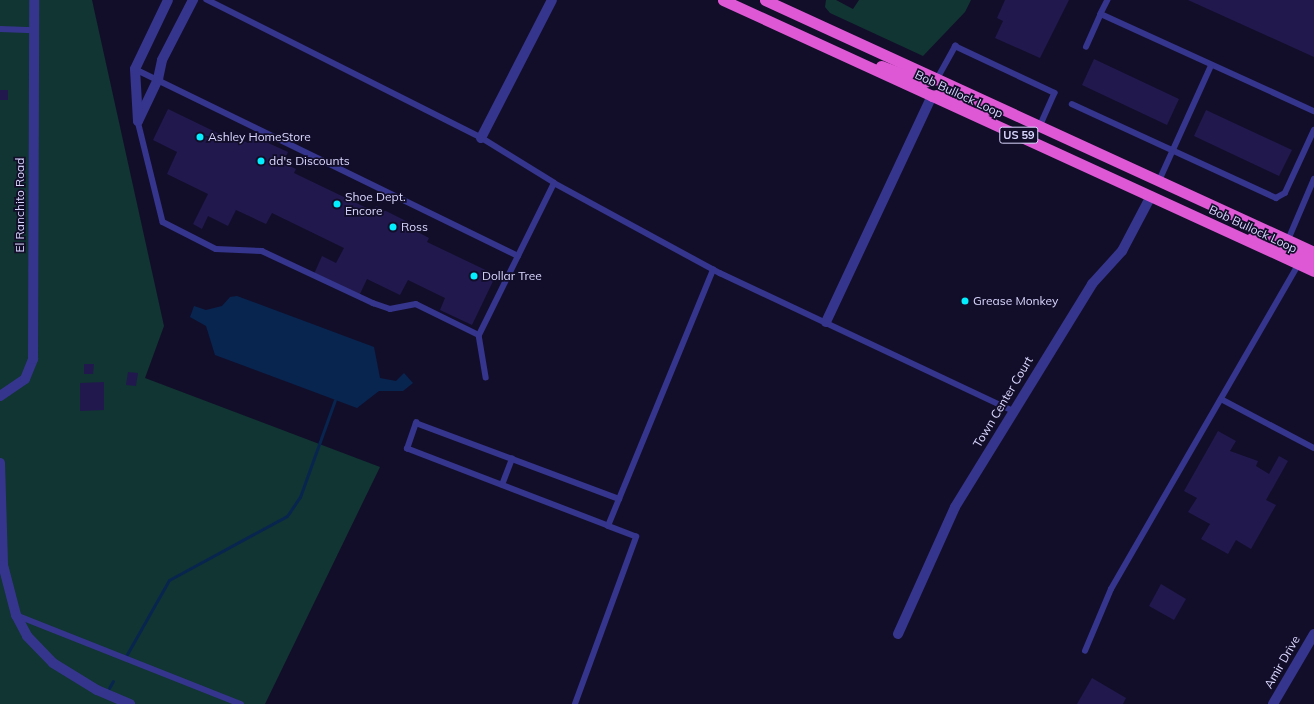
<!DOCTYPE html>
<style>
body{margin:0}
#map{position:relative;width:1314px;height:704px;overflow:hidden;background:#120e2a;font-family:Mulish,sans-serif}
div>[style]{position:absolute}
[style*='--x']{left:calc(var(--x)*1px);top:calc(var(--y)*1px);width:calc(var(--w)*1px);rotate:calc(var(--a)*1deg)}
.green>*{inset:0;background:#113532}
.water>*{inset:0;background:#08254f}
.stream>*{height:3px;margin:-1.5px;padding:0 1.5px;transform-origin:1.5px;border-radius:1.5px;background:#08254f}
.building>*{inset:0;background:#21194d}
.service>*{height:5.5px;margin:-2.75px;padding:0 2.75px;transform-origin:2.75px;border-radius:2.75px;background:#36358d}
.minor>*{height:10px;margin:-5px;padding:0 5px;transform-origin:5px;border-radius:5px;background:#36358d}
.trunk>*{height:11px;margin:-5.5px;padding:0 5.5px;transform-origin:5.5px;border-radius:5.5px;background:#de58d5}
.dots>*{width:11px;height:11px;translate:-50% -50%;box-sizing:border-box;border:2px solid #120e2a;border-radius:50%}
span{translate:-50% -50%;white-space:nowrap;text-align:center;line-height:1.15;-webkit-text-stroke:3.5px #120e2a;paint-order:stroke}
.shield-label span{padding:1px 3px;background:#120e2a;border:1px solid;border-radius:3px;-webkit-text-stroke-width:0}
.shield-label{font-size:11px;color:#dad7ff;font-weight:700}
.street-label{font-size:12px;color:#dad7ff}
.poi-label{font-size:12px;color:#dad7ff}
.left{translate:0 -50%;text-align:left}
</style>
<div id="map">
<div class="green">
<div style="clip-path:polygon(0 0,92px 0,164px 326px,145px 378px,380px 467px,265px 704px,0 704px)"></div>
<div style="clip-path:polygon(826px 0,836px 0,853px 9px,859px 0,971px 0,965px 12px,923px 56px,830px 13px,825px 7px)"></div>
</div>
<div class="water">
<div style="clip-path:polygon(237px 296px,374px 347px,380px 378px,396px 381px,404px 373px,413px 383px,403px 391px,379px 391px,357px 408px,215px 355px,206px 326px,190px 317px,194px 306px,206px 310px,222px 306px,230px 297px)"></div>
</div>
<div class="stream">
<div style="--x:126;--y:656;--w:87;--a:-60.5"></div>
<div style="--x:169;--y:580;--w:134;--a:-28.5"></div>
<div style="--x:287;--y:516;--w:23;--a:-56"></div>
<div style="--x:300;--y:497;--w:103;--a:-70.2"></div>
<div style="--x:109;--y:688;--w:8;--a:-60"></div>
</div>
<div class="building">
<div style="clip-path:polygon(1005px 0,1069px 0,1040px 58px,995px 38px,1003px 21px,997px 18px)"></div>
<div style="clip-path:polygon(1188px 0,1314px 0,1314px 57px)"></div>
<div style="clip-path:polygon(1094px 59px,1179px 99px,1167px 125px,1082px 85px)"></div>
<div style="clip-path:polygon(0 90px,8px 90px,8px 100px,0 100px)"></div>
<div style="clip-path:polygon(168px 109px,234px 141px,236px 137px,248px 143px,251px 135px,288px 152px,283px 163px,296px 169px,294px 173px,373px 211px,376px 206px,414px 225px,412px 229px,429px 238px,427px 242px,496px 275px,472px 325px,440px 310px,445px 298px,408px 280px,400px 295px,367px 279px,359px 296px,314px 274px,322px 256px,336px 263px,344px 248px,272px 213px,266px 224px,236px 210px,228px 226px,208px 216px,202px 229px,193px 224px,208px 194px,167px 174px,177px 152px,153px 140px)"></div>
<div style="clip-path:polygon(1206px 110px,1292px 150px,1279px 176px,1194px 136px)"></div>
<div style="clip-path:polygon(84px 364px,94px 364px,93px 374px,84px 374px)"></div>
<div style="clip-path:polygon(128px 372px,138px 373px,136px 386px,126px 385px)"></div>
<div style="clip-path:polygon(104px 382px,104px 410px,80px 411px,80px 383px)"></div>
<div style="clip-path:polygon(1218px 431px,1236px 441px,1230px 451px,1258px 461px,1256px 466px,1269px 474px,1279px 456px,1288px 461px,1266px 500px,1276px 505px,1251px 549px,1236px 540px,1228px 554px,1201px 539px,1210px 524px,1188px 512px,1197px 498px,1184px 491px)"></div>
<div style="clip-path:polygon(1161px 584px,1186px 599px,1174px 620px,1149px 606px)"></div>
<div style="clip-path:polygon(1092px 678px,1126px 698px,1123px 704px,1077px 704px)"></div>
</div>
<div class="service">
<div style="--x:1108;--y:0;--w:16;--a:117"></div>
<div style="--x:1101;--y:14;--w:234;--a:24.5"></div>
<div style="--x:0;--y:29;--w:34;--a:2"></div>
<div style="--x:1086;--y:47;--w:36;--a:-66"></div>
<div style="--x:135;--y:69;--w:426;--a:26"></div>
<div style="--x:518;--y:256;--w:81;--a:-63.7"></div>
<div style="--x:554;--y:183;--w:86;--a:-148.3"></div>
<div style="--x:481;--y:138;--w:307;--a:-153.3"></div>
<div style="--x:937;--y:79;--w:38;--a:-61"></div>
<div style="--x:955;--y:46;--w:110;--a:25.2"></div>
<div style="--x:1055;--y:93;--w:37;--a:114"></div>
<div style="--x:1072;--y:104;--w:225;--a:24.7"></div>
<div style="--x:1276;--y:198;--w:10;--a:-29"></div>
<div style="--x:1285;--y:193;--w:69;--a:-65.3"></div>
<div style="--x:138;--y:121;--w:104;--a:76.1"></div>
<div style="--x:163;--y:222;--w:59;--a:27"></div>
<div style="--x:216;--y:249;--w:46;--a:2.5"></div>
<div style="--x:262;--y:251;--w:123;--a:25.1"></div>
<div style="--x:373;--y:303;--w:18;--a:19"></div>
<div style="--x:390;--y:309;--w:26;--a:-11"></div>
<div style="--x:416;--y:304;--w:70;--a:26.2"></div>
<div style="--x:479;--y:335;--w:43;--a:80.5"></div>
<div style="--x:1159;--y:181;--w:126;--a:-65.7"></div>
<div style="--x:554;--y:183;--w:189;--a:28.5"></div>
<div style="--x:720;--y:273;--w:324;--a:25.2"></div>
<div style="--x:1288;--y:240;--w:66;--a:-66.9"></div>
<div style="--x:479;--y:335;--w:88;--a:-63.7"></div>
<div style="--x:1221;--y:399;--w:105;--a:27.8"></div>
<div style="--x:502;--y:485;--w:28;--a:-69"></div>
<div style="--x:608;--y:526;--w:215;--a:-159"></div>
<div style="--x:407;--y:449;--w:28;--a:-71"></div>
<div style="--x:416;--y:423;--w:217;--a:20.5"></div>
<div style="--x:16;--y:615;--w:242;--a:21.6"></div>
<div style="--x:1085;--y:651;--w:67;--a:-67.2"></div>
<div style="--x:1111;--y:589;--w:375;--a:-60"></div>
<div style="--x:575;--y:704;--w:178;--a:-69.9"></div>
<div style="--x:636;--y:537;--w:30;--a:-159"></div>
<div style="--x:608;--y:526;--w:277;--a:-67.7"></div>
</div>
<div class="minor">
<div style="--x:138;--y:121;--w:47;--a:-64.5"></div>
<div style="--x:158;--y:79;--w:19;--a:-78"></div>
<div style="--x:162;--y:60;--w:68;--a:-62.7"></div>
<div style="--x:138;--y:121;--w:52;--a:-93.3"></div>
<div style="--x:135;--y:69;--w:76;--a:-64.4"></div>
<div style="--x:481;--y:138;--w:155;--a:-62.8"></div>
<div style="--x:826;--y:322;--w:250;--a:-64.9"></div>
<div style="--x:0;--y:396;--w:30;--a:-34"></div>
<div style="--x:25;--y:379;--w:22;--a:-68"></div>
<div style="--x:33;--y:359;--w:359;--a:-89.8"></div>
<div style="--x:0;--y:463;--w:102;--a:88.3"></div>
<div style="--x:3;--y:565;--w:52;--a:75.4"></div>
<div style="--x:16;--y:615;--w:24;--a:62"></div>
<div style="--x:27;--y:636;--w:37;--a:46"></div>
<div style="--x:53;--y:663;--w:52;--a:31.5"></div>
<div style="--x:97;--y:690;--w:36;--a:23"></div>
<div style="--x:898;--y:634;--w:139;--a:-65.8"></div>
<div style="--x:955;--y:507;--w:262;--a:-58.4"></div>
<div style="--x:1092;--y:284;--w:45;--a:-47.7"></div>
<div style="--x:1122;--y:251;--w:62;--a:-62.2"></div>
<div style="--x:1273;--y:704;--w:81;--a:-59.6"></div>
</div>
<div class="trunk">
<div style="--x:723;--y:0;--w:650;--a:24.63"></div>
<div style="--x:765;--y:0;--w:604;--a:24.66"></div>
<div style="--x:881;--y:66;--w:46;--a:20.4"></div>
<div style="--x:924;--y:82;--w:13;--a:-13"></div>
<div style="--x:932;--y:96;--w:15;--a:-11"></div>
<div style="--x:947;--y:93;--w:43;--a:23.6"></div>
<div style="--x:1253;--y:236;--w:66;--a:22.3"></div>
</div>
<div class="dots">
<div style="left:200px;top:137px;background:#03efff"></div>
<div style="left:261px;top:161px;background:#03efff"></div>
<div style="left:337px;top:204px;background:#03efff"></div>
<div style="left:393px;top:227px;background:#03efff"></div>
<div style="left:474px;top:276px;background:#03efff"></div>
<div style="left:965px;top:301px;background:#03efff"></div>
</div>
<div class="shield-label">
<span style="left:1019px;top:135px">US 59</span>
</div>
<div class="street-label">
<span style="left:959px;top:94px;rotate:25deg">Bob Bullock Loop</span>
<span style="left:20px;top:205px;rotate:-90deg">El Ranchito Road</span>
<span style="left:1253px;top:229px;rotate:25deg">Bob Bullock Loop</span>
<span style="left:1003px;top:402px;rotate:-59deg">Town Center Court</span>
<span style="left:1282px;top:662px;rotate:-60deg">Amir Drive</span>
</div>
<div class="poi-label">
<span class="left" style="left:208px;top:137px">Ashley HomeStore</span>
<span class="left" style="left:269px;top:161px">dd's Discounts</span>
<span class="left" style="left:345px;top:204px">Shoe Dept.<br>Encore</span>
<span class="left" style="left:401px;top:227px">Ross</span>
<span class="left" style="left:482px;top:276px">Dollar Tree</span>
<span class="left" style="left:973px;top:301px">Grease Monkey</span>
</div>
</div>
